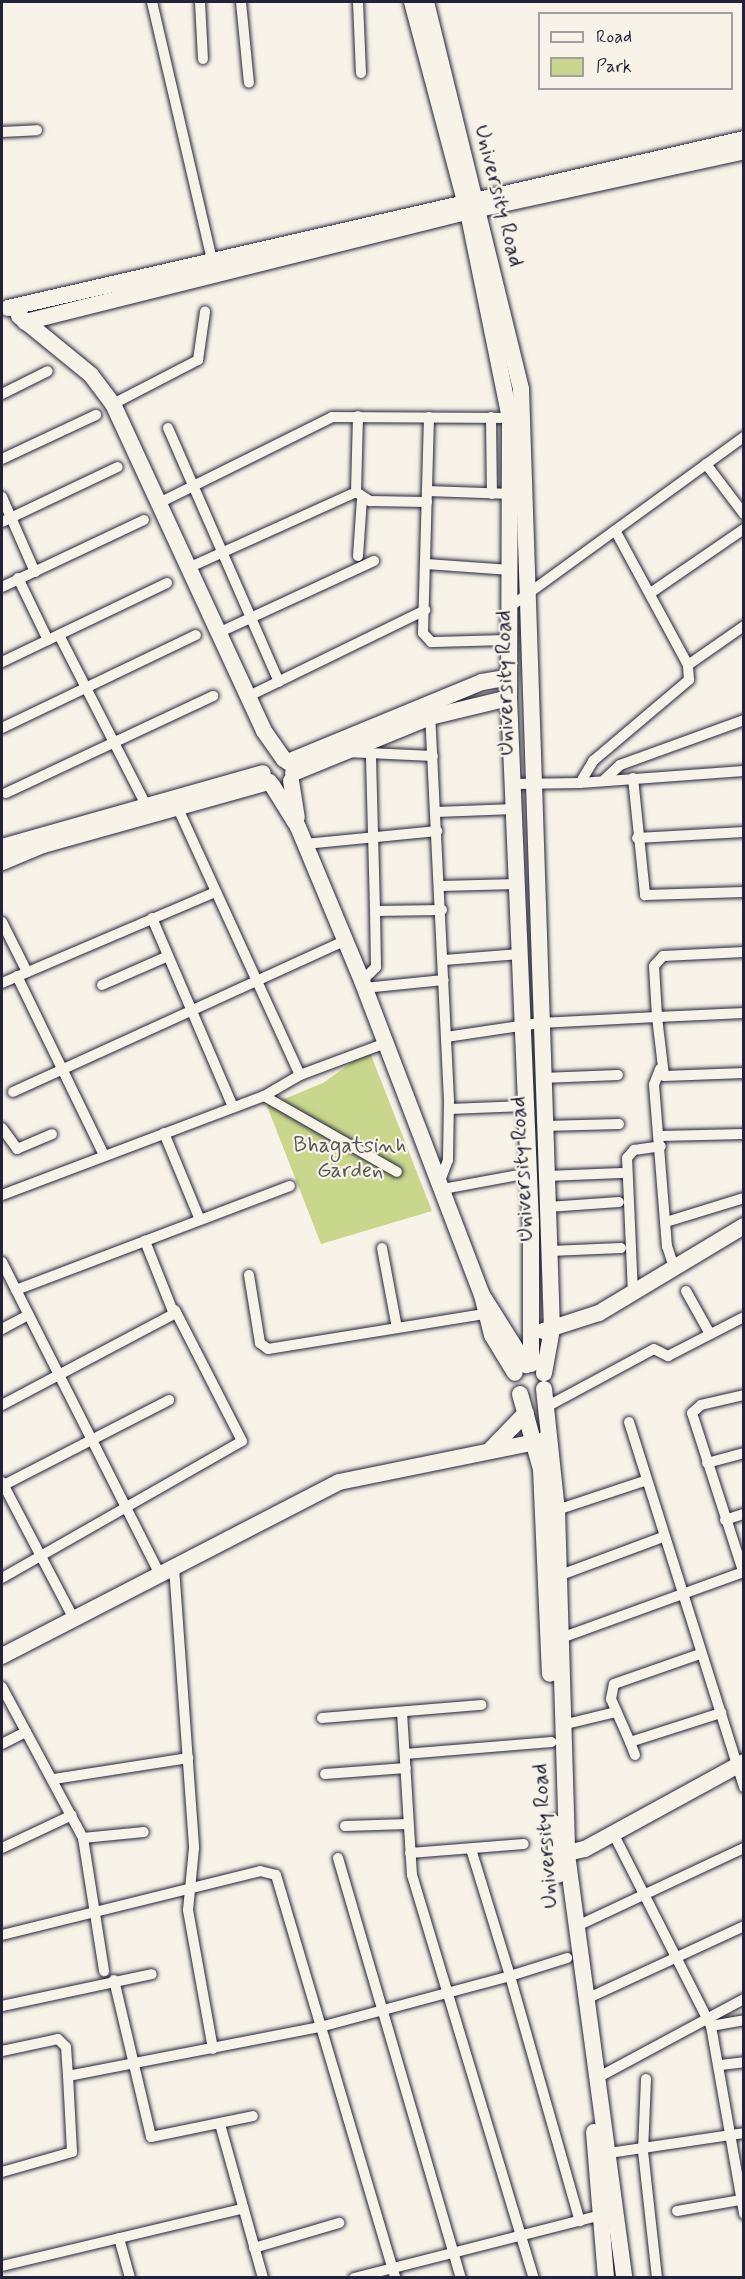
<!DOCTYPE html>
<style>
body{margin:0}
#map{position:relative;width:745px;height:2279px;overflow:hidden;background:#f7f3e8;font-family:Mynerve,sans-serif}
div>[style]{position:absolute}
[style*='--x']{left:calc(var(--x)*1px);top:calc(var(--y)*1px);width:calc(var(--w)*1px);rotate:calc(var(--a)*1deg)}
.green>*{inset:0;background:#c8d78b}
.roads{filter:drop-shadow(0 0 2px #22223b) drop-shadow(0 0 2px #22223b)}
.street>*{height:10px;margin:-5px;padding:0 5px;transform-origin:5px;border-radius:5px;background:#f7f3e8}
.secondary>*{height:16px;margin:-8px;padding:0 8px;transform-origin:8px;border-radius:8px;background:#f7f3e8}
span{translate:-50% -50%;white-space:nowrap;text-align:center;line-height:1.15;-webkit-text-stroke:4.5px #f7f3e8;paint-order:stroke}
.street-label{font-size:22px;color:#22223b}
.park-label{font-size:22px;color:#545853}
.frame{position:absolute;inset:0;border:3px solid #22223b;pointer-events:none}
.legend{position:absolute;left:538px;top:12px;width:195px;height:78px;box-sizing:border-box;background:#f7f3e8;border:2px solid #a29fa3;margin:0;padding:8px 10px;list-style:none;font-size:18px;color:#22223b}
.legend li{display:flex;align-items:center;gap:12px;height:30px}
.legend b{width:30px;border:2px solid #a29fa3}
</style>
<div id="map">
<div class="green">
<div style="clip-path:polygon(369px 1050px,432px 1211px,321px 1244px,267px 1106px,323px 1083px)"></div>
</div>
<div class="roads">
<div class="street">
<div style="--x:152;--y:2;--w:265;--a:76.9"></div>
<div style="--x:200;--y:2;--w:57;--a:87"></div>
<div style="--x:241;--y:2;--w:81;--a:84.4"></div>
<div style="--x:358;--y:2;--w:71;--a:87.6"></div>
<div style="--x:2;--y:132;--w:35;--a:-3"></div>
<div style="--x:2;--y:394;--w:51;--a:-26.6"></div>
<div style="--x:113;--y:404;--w:96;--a:-27.4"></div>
<div style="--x:198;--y:360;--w:49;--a:-81.7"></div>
<div style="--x:429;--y:417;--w:216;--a:91.6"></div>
<div style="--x:423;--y:633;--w:12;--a:48"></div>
<div style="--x:431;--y:642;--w:79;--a:-1.5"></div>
<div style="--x:491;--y:417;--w:77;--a:89.3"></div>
<div style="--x:168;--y:428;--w:277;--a:66.4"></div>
<div style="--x:2;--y:459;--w:104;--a:-25.1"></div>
<div style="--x:706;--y:464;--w:63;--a:52.8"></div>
<div style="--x:427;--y:491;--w:85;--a:2"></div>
<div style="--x:356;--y:492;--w:17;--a:33"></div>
<div style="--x:370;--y:501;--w:57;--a:1"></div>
<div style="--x:2;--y:497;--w:82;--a:66.3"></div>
<div style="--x:159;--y:503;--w:193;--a:-26.4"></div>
<div style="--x:332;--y:417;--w:178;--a:0.3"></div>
<div style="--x:2;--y:522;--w:128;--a:-25.4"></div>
<div style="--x:358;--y:556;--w:57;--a:-86"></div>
<div style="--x:426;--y:564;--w:85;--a:4"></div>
<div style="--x:188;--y:568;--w:184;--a:-24.3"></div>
<div style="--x:356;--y:492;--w:76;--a:-88.5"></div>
<div style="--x:18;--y:578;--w:69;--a:64.2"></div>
<div style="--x:2;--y:587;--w:157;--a:-25.3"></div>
<div style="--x:652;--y:592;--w:112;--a:-34.4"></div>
<div style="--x:511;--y:606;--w:288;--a:-36"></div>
<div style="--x:218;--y:633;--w:172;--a:-24.8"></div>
<div style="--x:59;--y:635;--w:198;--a:62.9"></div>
<div style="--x:2;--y:662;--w:183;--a:-25.6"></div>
<div style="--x:688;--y:665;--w:68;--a:-34.9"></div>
<div style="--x:251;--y:695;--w:194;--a:-26"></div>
<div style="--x:430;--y:712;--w:388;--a:87.2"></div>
<div style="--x:449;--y:1100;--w:60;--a:91"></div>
<div style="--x:448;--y:1160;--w:22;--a:111"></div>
<div style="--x:2;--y:728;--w:215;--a:-25.6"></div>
<div style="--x:346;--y:752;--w:87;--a:2.6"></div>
<div style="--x:371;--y:757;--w:154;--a:88.5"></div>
<div style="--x:375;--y:911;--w:67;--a:-0.9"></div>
<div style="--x:633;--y:778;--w:118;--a:84.1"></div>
<div style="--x:645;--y:895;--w:99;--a:-1.7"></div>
<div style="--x:604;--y:780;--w:22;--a:-43"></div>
<div style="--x:620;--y:765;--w:132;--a:-19.9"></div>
<div style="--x:580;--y:783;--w:164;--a:-4.2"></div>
<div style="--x:514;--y:784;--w:66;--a:-0.9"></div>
<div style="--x:580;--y:783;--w:26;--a:-59"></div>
<div style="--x:593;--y:761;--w:126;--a:-40.2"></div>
<div style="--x:689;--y:680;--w:15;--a:-94"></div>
<div style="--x:688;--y:665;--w:153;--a:-118.4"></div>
<div style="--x:6;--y:793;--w:229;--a:-25.1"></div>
<div style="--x:436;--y:812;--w:79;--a:-2.2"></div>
<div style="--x:637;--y:838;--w:107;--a:-3.2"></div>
<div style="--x:305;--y:844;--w:133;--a:-5.6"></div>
<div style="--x:440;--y:886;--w:77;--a:-1.5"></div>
<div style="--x:152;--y:918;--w:206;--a:66.8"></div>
<div style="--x:2;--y:922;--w:56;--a:63.4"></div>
<div style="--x:744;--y:952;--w:81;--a:177.2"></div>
<div style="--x:663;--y:956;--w:13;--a:132"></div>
<div style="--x:654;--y:966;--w:51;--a:86.6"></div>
<div style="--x:657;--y:1017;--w:87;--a:-2.6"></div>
<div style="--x:444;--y:960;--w:76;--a:-4.5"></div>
<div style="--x:17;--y:976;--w:199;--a:64.1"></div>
<div style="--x:362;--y:981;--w:20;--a:-45"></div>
<div style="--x:376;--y:967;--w:56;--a:-91"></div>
<div style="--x:2;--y:983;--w:232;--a:-23.1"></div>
<div style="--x:102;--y:985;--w:72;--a:-23.7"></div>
<div style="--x:364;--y:988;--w:80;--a:-5.7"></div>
<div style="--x:446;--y:1037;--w:95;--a:-8.5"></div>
<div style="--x:540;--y:1023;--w:117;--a:-2.9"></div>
<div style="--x:657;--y:1017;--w:59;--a:83.2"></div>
<div style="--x:664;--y:1076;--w:80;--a:-2.1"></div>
<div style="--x:660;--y:1069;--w:17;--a:111"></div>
<div style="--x:654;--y:1085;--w:162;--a:85.4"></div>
<div style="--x:667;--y:1246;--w:23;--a:72"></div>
<div style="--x:300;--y:1075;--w:92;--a:-20.4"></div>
<div style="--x:542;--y:1078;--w:76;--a:-2.3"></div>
<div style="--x:13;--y:1092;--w:365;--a:-24.5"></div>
<div style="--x:264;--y:1096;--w:153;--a:29.7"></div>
<div style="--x:449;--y:1109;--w:76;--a:-2.3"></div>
<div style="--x:544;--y:1126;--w:75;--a:-1.5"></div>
<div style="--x:2;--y:1128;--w:26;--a:54"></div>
<div style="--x:17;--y:1149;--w:38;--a:-23"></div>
<div style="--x:164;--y:1133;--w:94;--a:67.5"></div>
<div style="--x:660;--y:1136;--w:84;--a:-1.4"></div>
<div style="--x:547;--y:1176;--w:74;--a:-2.3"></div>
<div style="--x:443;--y:1189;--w:87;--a:-10.5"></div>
<div style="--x:2;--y:1195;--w:280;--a:-20.7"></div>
<div style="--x:264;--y:1096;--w:42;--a:-30.3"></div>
<div style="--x:300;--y:1075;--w:294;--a:-114.6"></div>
<div style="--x:548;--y:1207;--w:71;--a:-4"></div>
<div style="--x:666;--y:1222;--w:82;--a:-17.1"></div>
<div style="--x:382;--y:1248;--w:81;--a:79.4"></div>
<div style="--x:550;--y:1251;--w:71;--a:-2.4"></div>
<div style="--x:2;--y:1262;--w:348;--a:63.2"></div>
<div style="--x:249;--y:1275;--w:69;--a:80.8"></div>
<div style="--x:260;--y:1343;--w:10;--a:37"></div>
<div style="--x:268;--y:1349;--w:219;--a:-9.2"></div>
<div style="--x:16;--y:1290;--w:293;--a:-20.8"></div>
<div style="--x:686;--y:1291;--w:49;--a:60.8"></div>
<div style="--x:633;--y:1294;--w:136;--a:-92.5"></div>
<div style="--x:627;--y:1158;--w:11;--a:-49"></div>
<div style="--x:634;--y:1150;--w:27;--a:-8"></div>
<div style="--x:2;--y:1329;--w:30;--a:-28"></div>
<div style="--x:744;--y:1395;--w:44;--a:166.9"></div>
<div style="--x:701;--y:1405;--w:12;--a:138"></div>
<div style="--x:692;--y:1413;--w:169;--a:72.1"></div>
<div style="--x:2;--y:1405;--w:195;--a:-27.9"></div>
<div style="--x:174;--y:1314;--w:79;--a:-111.7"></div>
<div style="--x:548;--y:1406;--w:120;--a:-28.3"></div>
<div style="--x:654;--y:1349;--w:16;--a:27"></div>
<div style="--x:668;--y:1356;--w:85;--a:-27.2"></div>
<div style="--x:629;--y:1422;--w:383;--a:72.5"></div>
<div style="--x:707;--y:1463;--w:38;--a:-15"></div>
<div style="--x:2;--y:1482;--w:155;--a:62.3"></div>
<div style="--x:2;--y:1486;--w:188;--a:-27.2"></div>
<div style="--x:557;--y:1510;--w:92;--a:-18.4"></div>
<div style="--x:725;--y:1520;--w:20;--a:-18"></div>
<div style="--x:174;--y:1567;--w:282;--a:85.9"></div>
<div style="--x:194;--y:1848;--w:62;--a:95.5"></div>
<div style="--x:188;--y:1910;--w:141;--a:79.8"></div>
<div style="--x:558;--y:1576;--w:112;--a:-20.4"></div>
<div style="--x:2;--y:1578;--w:276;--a:-29.7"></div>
<div style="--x:242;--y:1441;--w:147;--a:-117.1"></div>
<div style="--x:561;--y:1638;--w:194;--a:-19.9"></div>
<div style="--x:2;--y:1687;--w:171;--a:61.8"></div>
<div style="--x:83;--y:1838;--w:135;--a:81"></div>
<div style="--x:402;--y:1712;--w:163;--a:86.5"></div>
<div style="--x:412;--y:1875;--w:421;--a:73.2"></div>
<div style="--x:322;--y:1718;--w:160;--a:-4.7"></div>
<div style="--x:562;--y:1725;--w:56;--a:-13.5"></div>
<div style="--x:630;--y:1742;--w:47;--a:-113.8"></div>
<div style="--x:611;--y:1699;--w:15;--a:-79"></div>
<div style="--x:614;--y:1684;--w:91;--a:-19.2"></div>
<div style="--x:2;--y:1744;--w:27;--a:-27"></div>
<div style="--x:405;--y:1754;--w:147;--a:-4.7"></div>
<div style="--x:635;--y:1755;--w:14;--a:-111"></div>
<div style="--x:630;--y:1742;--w:96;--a:-17.7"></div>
<div style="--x:325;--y:1774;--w:81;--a:-4.2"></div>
<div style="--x:54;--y:1779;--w:136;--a:-8.9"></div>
<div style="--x:345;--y:1826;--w:63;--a:-1.8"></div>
<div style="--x:614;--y:1835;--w:214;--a:63.1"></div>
<div style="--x:711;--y:2026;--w:191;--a:80"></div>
<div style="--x:83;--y:1838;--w:61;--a:-5.6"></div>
<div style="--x:2;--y:1848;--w:77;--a:-25.2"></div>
<div style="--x:471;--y:1849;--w:133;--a:72.9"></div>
<div style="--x:510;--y:1976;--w:60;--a:-17.5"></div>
<div style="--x:410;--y:1853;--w:114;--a:-4.5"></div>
<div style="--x:338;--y:1858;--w:438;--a:73.7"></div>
<div style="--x:575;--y:1927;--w:187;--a:-25.1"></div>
<div style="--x:2;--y:1935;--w:266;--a:-13.9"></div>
<div style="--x:260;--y:1871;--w:16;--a:14"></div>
<div style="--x:276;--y:1875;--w:420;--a:73.5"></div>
<div style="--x:114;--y:1980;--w:161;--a:76.7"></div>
<div style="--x:151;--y:2137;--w:104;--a:-11.6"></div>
<div style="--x:584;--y:2000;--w:176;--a:-24.8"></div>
<div style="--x:2;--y:2006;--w:153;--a:-12"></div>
<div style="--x:711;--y:2026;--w:34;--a:-10"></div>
<div style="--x:2;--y:2051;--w:57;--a:-12.1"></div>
<div style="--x:58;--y:2039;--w:11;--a:45"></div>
<div style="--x:66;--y:2047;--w:29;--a:86"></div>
<div style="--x:68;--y:2076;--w:257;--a:-11"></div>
<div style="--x:320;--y:2027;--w:197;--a:-15"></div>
<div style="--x:510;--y:1976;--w:255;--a:74.1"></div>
<div style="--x:721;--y:2065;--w:23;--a:-7"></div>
<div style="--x:597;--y:2078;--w:167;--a:-28.3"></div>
<div style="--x:646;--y:2079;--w:72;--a:92.4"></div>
<div style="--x:643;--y:2151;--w:128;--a:83.7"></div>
<div style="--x:220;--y:2124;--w:160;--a:74.4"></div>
<div style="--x:609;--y:2153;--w:136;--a:-8.4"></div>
<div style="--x:2;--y:2172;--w:73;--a:-15.9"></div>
<div style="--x:72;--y:2152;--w:76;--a:-93"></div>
<div style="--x:677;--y:2211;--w:65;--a:-9.8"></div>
<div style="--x:119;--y:2238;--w:41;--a:74.6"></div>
<div style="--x:254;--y:2248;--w:89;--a:-16.4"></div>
<div style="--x:2;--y:2266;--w:247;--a:-13.4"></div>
<div style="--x:354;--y:2278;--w:259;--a:-14.3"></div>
</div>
<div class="secondary">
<div style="--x:412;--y:2;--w:217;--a:75.1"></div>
<div style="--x:468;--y:212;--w:210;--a:78.5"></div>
<div style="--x:510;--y:418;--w:280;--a:90.2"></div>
<div style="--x:509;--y:698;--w:524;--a:87.6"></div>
<div style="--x:531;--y:1222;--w:142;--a:90"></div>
<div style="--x:426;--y:2;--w:399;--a:76.2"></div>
<div style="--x:521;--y:390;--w:940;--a:88.11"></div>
<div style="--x:552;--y:1329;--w:45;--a:100.3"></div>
<div style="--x:8;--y:308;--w:755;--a:-12.93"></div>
<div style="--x:19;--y:316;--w:93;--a:39.3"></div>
<div style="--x:91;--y:375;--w:36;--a:53"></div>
<div style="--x:113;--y:404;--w:360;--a:65.2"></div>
<div style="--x:264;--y:731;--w:35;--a:55"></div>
<div style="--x:25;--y:322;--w:468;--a:-14"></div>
<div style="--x:479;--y:209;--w:271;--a:-12.3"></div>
<div style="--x:288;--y:762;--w:210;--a:-22.4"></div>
<div style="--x:482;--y:682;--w:27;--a:-10"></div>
<div style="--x:293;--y:773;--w:148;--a:-22.2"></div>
<div style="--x:430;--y:717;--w:81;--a:-13.5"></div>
<div style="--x:291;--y:781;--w:37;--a:81"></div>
<div style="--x:272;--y:785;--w:49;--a:58.2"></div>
<div style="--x:298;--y:827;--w:167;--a:67.4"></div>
<div style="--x:362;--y:981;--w:336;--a:69.1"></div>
<div style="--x:482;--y:1295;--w:41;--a:76"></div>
<div style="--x:492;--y:1335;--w:44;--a:58.8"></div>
<div style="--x:2;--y:847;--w:271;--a:-15.8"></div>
<div style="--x:2;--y:862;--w:44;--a:-22.5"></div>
<div style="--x:43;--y:845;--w:235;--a:-15.6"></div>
<div style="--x:482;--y:1295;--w:83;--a:57.8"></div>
<div style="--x:543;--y:1331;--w:59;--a:-17.8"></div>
<div style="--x:599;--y:1313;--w:169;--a:-31"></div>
<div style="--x:544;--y:1389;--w:122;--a:83.9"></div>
<div style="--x:557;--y:1510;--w:344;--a:88.3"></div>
<div style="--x:567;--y:1854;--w:428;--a:82.3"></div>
<div style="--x:520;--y:1394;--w:78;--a:74.4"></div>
<div style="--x:541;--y:1469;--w:205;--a:87.5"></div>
<div style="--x:491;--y:1449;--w:50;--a:-45.8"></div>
<div style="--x:2;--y:1656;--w:379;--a:-27.3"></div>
<div style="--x:339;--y:1482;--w:210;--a:-11.5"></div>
<div style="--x:554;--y:1823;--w:52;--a:85.6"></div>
<div style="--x:556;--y:1856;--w:30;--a:-14"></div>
<div style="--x:585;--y:1849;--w:181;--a:-28.7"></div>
<div style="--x:594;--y:2132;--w:146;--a:85.3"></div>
</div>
</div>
<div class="street-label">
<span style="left:498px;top:196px;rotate:76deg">University Road</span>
<span style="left:506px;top:683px;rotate:-91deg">University Road</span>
<span style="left:523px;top:1169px;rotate:-93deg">University Road</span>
<span style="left:546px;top:1836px;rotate:-94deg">University Road</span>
</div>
<div class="park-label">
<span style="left:350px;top:1159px">Bhagatsinh<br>Garden</span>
</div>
<div class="frame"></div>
<ul class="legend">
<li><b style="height:8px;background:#f7f3e8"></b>Road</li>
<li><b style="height:16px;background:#c8d78b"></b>Park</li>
</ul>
</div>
